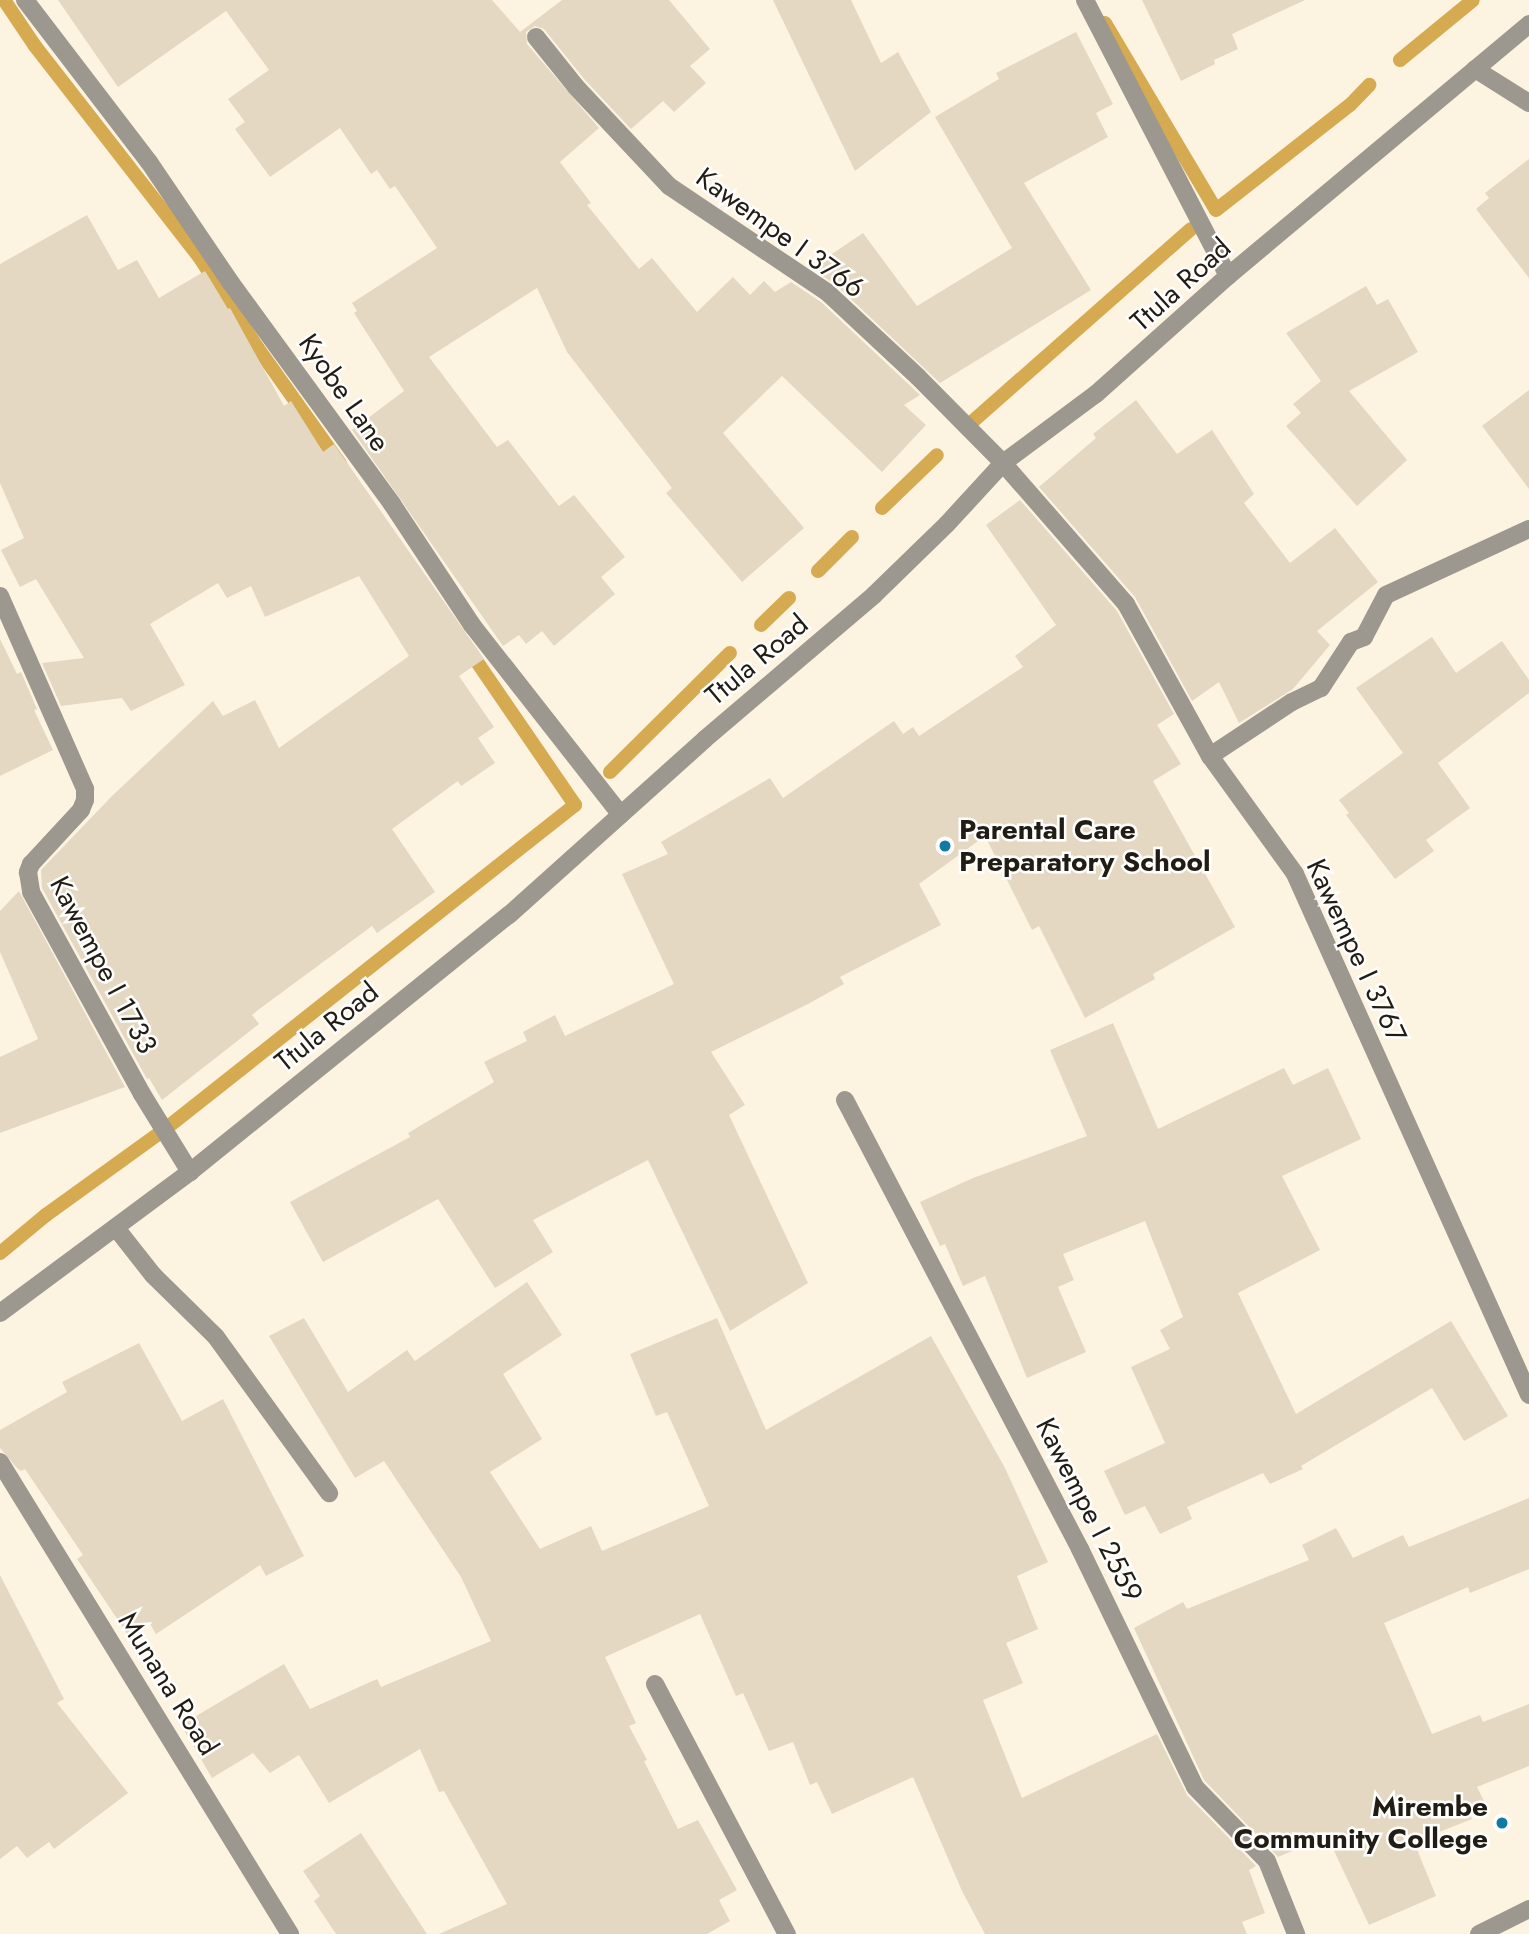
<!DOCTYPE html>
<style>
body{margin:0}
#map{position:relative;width:1529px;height:1934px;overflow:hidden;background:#fdf3e1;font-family:Jost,sans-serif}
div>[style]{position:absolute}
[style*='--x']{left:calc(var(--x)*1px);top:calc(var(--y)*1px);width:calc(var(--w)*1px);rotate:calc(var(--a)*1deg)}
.stream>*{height:14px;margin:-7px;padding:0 7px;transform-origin:7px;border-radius:7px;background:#d5aa50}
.building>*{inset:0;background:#e4d8c2}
.service>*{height:18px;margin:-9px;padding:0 9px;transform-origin:9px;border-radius:9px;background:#9d988f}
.minor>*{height:18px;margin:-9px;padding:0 9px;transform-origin:9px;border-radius:9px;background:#9d988f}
.dots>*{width:19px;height:19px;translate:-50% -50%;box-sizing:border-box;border:4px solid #fff;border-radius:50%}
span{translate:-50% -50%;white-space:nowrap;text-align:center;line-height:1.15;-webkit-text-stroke:5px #fff;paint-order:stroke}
.street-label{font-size:28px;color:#211d14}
.poi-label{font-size:28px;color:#211d14;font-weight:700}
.left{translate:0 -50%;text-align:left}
.right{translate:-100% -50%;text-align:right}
</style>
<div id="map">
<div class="stream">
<div style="--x:4;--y:0;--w:55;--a:56"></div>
<div style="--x:35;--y:46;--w:269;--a:52.1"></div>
<div style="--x:200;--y:258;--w:106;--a:57.4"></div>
<div style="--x:257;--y:347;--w:143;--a:54.6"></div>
<div style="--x:1105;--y:23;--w:217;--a:59.3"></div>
<div style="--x:1216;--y:210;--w:170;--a:-38.1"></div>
<div style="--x:1350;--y:105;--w:28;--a:-46"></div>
<div style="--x:1400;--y:60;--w:94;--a:-39.4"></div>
<div style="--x:972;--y:422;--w:292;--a:-41.4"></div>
<div style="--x:882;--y:508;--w:76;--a:-43.9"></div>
<div style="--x:818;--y:571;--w:48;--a:-45"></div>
<div style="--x:761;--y:625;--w:39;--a:-44"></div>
<div style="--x:610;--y:772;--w:169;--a:-44.8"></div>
<div style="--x:0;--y:1253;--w:60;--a:-39.6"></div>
<div style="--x:46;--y:1215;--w:145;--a:-35.8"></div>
<div style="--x:164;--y:1130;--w:524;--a:-38.34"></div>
<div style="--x:575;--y:805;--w:191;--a:-124.4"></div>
</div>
<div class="building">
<div style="clip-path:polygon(58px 0,492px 0,520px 32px,562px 0,669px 0,710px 49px,690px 66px,706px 83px,674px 112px,663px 101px,631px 129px,585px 80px,544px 29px,535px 26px,526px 32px,527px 44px,599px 128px,560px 162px,591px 203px,587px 205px,639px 269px,652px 258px,697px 312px,733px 277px,750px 295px,764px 281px,775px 292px,791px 282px,821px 302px,920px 395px,904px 405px,926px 425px,882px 472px,782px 376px,723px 433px,804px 528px,742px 582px,666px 493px,672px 488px,567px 352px,537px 288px,429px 357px,497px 447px,508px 440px,559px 506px,574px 495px,625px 557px,601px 577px,615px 594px,554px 646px,542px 631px,526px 644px,519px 635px,503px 646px,352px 430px,404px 391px,354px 313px,357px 311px,352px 303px,437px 248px,395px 186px,390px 189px,377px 170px,371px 174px,340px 128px,270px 177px,235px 129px,245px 122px,228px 99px,269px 70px,226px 11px,118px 87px)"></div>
<div style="clip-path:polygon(773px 0,851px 0,881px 63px,898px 52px,931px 112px,855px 171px)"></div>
<div style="clip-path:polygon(1142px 0,1305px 0,1232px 34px,1238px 49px,1214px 60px,1215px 64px,1181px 81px)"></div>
<div style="clip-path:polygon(1076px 32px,1113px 104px,1096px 113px,1108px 137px,1024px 183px,1091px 290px,940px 383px,836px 285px,811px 268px,863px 233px,917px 306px,1012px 248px,935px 117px,999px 79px,996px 73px)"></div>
<div style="clip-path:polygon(1529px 159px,1529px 278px,1476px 209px,1489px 198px,1485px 193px)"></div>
<div style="clip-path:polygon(87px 215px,118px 270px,137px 260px,159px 298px,205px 271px,228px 309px,230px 308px,284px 406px,291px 401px,323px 452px,334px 444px,484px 659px,459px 676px,494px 727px,478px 738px,495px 763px,461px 786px,458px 781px,392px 829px,435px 892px,377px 933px,372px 926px,258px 1010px,252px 1015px,259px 1024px,162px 1100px,149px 1078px,147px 1079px,42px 888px,41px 870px,112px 796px,213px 701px,223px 716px,255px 700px,279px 748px,409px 656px,359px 576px,265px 617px,251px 586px,227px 598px,218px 583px,150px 624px,185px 685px,131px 711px,122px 698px,61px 706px,42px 663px,84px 658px,36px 579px,20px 587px,1px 550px,24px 538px,0 483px,0 264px)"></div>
<div style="clip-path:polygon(1366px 286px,1377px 305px,1388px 299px,1418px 352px,1349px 391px,1407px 460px,1357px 506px,1286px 426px,1301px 413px,1293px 404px,1321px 381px,1286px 333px)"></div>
<div style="clip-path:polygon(1529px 390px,1529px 489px,1482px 426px)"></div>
<div style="clip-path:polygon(1136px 400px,1177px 454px,1212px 430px,1254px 494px,1244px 503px,1290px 563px,1335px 528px,1378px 582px,1317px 631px,1330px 645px,1293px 689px,1239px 723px,1219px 682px,1192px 701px,1135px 597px,1039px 487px,1096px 438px,1093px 434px)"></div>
<div style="clip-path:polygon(1020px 500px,1117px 611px,1174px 714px,1157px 725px,1181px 764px,1153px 781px,1235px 927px,1153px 974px,1155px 979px,1085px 1018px,1039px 926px,1032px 930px,985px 836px,919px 884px,941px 925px,840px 977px,844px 984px,808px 1004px,711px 1052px,745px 1105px,729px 1115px,808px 1283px,730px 1331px,648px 1160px,533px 1220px,553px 1252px,495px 1288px,438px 1199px,323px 1262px,290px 1202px,410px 1137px,408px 1133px,494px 1082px,484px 1062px,527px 1041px,523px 1032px,555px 1015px,565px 1036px,674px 984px,622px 874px,668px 854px,661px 842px,770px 778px,783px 798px,894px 721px,903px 734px,913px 727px,919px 736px,1023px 667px,1015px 656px,1056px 625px,986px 525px)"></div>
<div style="clip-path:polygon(1432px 637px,1456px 673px,1502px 641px,1529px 680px,1529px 693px,1438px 763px,1470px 808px,1426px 840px,1434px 851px,1395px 879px,1346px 815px,1349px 813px,1339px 800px,1403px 753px,1356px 688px)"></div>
<div style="clip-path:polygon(0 639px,17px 674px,21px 672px,37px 709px,34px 710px,53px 750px,0 776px)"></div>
<div style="clip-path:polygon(19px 891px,125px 1087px,0 1133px,0 1057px,38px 1039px,0 952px,0 911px)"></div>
<div style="clip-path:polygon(1113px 1023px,1158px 1129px,1284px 1068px,1293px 1085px,1328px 1068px,1361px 1139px,1282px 1176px,1320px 1250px,1238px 1293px,1296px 1414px,1451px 1321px,1508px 1416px,1464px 1441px,1432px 1388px,1301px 1466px,1303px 1469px,1270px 1484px,1263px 1473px,1187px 1507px,1192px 1519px,1160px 1534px,1145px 1506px,1125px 1515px,1104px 1471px,1165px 1443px,1131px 1367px,1170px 1349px,1160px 1330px,1183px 1317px,1145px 1221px,1063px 1254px,1074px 1280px,1058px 1287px,1086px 1352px,1027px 1378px,985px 1276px,963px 1286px,945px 1244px,940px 1246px,920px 1202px,973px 1178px,1087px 1136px,1050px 1050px)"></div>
<div style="clip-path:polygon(527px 1282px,562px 1335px,503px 1374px,542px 1439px,490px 1472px,540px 1549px,591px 1526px,602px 1551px,709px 1506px,667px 1412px,656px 1416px,630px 1354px,717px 1318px,766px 1430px,931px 1336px,1005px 1468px,1048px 1562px,1017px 1576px,1038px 1629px,1006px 1643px,1023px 1683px,983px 1700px,1022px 1798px,1157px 1734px,1187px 1795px,1256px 1866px,1249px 1870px,1265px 1913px,1242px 1922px,1247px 1934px,985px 1934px,962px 1891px,913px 1777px,832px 1814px,817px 1782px,810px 1785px,793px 1742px,769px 1751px,743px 1693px,736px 1696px,700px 1614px,605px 1657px,636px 1723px,629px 1726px,647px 1760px,644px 1761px,678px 1829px,698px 1820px,737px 1890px,719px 1900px,730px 1921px,707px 1934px,439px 1934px,507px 1904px,444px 1791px,439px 1792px,420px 1749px,329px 1803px,299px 1755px,270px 1773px,253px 1753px,212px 1778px,181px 1725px,284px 1664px,310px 1709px,377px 1679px,381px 1687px,491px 1641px,461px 1577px,384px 1461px,355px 1478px,269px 1336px,304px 1318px,348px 1392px,407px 1350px,415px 1361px)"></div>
<div style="clip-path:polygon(139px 1343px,182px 1421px,223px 1399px,304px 1556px,266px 1576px,260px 1565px,156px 1634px,150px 1624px,130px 1638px,77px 1559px,83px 1555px,25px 1469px,21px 1471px,16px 1467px,0 1448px,0 1430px,67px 1392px,62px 1382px)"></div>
<div style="clip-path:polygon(1529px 1498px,1529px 1569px,1470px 1593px,1468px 1587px,1384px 1623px,1432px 1734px,1480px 1715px,1483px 1722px,1529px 1704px,1529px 1766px,1477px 1787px,1484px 1801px,1467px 1808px,1472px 1819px,1414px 1842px,1436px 1896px,1369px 1925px,1327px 1836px,1278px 1857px,1204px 1780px,1134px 1628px,1183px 1602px,1187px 1609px,1309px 1560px,1302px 1545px,1336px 1528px,1353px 1558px,1403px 1535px,1409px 1547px)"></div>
<div style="clip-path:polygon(0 1575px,64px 1699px,57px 1703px,128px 1793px,54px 1849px,49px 1842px,27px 1858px,17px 1846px,0 1859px)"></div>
<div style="clip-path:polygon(361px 1833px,427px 1934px,336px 1934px,314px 1901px,320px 1896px,303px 1871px)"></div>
</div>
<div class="service">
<div style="--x:116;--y:1228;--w:60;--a:51.8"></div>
<div style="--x:153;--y:1275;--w:88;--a:44.5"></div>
<div style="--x:216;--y:1337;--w:193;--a:54.1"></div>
</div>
<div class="minor">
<div style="--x:25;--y:0;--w:204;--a:52.6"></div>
<div style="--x:149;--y:162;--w:146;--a:55.9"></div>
<div style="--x:231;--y:283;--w:273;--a:53.9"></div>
<div style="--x:392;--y:504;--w:145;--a:56.5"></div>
<div style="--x:472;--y:625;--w:241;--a:51.9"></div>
<div style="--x:1085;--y:0;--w:311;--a:62.6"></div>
<div style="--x:536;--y:37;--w:64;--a:51.3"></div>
<div style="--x:576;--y:87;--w:136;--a:46.8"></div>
<div style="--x:669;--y:186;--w:192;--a:33.9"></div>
<div style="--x:828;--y:293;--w:123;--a:43"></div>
<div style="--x:918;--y:377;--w:121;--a:45.3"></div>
<div style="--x:1003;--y:463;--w:187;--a:48.9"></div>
<div style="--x:1126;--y:604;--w:174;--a:61.1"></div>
<div style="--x:1210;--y:756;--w:145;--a:54.2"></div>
<div style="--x:1295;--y:874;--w:571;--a:65.81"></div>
<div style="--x:1475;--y:69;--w:64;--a:32.2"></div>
<div style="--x:0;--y:596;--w:211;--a:66.2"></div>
<div style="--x:85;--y:789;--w:11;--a:90"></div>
<div style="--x:85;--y:800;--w:11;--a:112"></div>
<div style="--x:81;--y:810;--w:74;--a:132.8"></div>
<div style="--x:31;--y:864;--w:9;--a:111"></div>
<div style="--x:28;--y:872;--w:20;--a:81"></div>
<div style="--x:31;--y:892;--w:230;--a:61.2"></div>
<div style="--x:142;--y:1094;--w:92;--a:58.4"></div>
<div style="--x:1210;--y:756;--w:98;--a:-33.4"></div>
<div style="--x:1292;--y:702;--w:32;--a:-26"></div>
<div style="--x:1321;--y:688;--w:55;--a:-56.9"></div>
<div style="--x:1351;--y:642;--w:14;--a:-21"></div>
<div style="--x:1364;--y:637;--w:47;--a:-62.4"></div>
<div style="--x:1386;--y:595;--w:157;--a:-24.8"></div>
<div style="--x:845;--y:1100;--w:507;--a:62.37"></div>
<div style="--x:1080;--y:1549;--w:264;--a:64.2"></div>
<div style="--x:1195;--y:1787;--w:103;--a:45.8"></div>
<div style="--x:1267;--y:1861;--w:79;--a:68.3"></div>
<div style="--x:0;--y:1313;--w:237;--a:-36.6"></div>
<div style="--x:190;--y:1172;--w:410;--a:-38.9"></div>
<div style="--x:509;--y:915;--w:263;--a:-41.9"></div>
<div style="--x:705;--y:739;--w:222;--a:-40.4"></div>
<div style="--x:874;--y:595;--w:102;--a:-44.2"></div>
<div style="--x:947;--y:524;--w:83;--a:-47.4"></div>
<div style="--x:1003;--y:463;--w:116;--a:-36.6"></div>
<div style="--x:1096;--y:394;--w:177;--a:-41.8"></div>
<div style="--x:1228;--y:276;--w:393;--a:-39.9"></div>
<div style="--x:0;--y:1462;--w:554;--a:58.43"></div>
<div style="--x:655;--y:1684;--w:283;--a:62.2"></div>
<div style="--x:1479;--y:1934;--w:56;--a:-26.6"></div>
</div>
<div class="dots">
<div style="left:945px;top:846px;background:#1079a4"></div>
<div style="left:1502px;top:1823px;background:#1079a4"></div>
</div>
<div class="street-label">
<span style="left:780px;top:233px;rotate:36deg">Kawempe I 3766</span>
<span style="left:1181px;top:285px;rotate:-42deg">Ttula Road</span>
<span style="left:344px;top:393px;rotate:55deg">Kyobe Lane</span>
<span style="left:757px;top:660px;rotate:-40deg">Ttula Road</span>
<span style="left:1356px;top:951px;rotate:65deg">Kawempe I 3767</span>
<span style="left:103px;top:965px;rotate:62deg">Kawempe I 1733</span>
<span style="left:327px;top:1027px;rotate:-39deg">Ttula Road</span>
<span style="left:1089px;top:1510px;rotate:63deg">Kawempe I 2559</span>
<span style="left:168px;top:1684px;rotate:58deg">Munana Road</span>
</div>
<div class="poi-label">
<span class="left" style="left:959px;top:846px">Parental Care<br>Preparatory School</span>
<span class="right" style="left:1488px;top:1823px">Mirembe<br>Community College</span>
</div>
</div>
